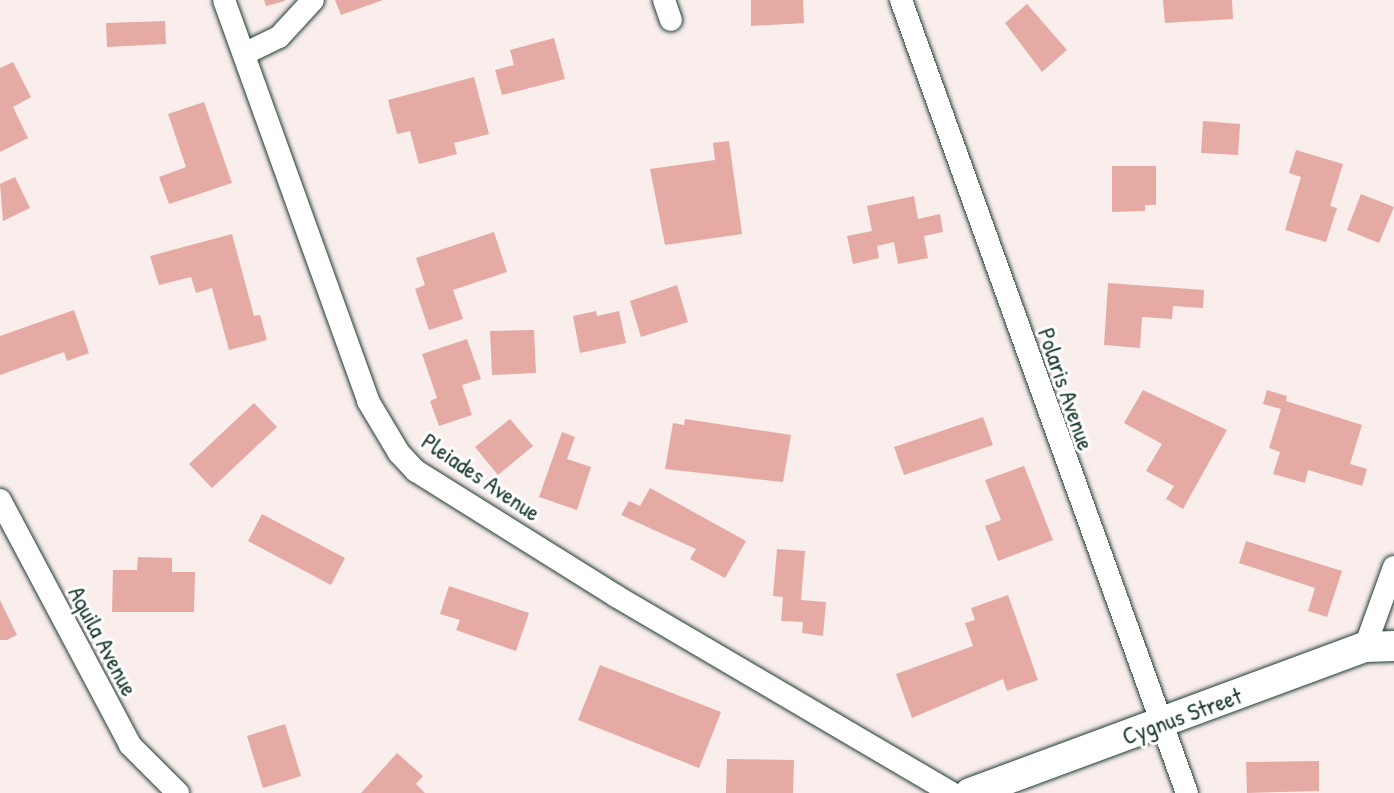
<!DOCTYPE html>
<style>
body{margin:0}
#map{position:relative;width:1394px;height:793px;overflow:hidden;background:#faeeed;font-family:"Patrick Hand",sans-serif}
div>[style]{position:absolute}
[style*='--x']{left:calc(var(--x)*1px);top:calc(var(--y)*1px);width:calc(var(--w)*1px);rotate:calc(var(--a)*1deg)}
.building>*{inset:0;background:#e5aaa3}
.roads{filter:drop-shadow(0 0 2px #1f3d34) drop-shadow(0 0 2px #1f3d34)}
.street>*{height:22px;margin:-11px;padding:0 11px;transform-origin:11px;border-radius:11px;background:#fff}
.secondary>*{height:30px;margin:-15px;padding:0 15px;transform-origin:15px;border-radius:15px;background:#fff}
span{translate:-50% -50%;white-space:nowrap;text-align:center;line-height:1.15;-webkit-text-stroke:6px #fff;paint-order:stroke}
.street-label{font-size:24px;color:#1f3d34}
</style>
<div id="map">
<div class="building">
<div style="clip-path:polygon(264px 0,284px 0,285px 1px,266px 6px)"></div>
<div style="clip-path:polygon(335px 0,383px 0,341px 15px)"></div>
<div style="clip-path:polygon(751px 0,803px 0,804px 23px,751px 26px)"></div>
<div style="clip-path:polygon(1163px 0,1232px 0,1233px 19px,1165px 23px)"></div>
<div style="clip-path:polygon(1027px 4px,1067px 50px,1042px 72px,1005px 23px)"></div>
<div style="clip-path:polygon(165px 21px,166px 44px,107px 47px,106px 23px)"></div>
<div style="clip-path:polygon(554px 38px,565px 79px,502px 95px,495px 70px,514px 65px,510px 50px)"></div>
<div style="clip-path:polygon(13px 62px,31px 97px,13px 107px,28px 138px,0 152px,0 68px)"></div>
<div style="clip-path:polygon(474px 77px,489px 134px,454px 143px,457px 154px,419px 164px,410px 131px,397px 134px,388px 100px)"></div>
<div style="clip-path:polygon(204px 102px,232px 183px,169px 204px,159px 177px,186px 167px,168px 114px)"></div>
<div style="clip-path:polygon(1203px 121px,1240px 124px,1238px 155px,1201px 153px)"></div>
<div style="clip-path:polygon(729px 141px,742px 234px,665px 245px,650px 169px,715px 160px,713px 143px)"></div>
<div style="clip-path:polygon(1296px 150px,1343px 164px,1330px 206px,1337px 208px,1326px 242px,1285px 230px,1301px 177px,1289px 173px)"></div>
<div style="clip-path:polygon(1112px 166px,1156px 166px,1156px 205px,1145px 205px,1145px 211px,1112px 212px)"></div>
<div style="clip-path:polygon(15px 177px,30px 208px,3px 221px,0 184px)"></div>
<div style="clip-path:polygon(1361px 194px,1394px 207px,1379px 243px,1347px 230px)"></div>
<div style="clip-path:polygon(914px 196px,918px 219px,940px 214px,943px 232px,924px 236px,928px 258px,898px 264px,894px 242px,877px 246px,879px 258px,853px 264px,847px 236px,872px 231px,867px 206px)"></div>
<div style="clip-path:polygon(494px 232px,507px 272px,453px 290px,463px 319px,429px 330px,415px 289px,425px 285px,416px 258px)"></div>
<div style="clip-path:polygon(232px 234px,254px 316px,260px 315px,267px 340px,229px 350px,212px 288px,196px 293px,191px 277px,159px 285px,150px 256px)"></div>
<div style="clip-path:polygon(1108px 283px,1204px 290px,1203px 308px,1173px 306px,1172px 319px,1142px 317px,1140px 348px,1104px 345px)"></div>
<div style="clip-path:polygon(677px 285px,688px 322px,641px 337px,630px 301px)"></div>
<div style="clip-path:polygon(74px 310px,89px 353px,67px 361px,64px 352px,0 375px,0 336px)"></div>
<div style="clip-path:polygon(596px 311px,597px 316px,619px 311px,626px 343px,580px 353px,573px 316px)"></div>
<div style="clip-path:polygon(534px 330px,536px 373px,492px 375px,490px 331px)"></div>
<div style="clip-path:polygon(467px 339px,481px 379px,462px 385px,472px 415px,439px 426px,430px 401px,437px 398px,422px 354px)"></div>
<div style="clip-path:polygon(1143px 390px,1227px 430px,1183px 509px,1166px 499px,1174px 486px,1146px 471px,1162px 444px,1124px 423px)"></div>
<div style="clip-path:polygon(1267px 390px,1287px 396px,1286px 401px,1362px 425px,1350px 464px,1367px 469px,1362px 486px,1308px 470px,1305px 483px,1273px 474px,1280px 452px,1269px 448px,1281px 409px,1263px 404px)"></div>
<div style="clip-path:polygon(254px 403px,277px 427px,212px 488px,189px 464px)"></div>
<div style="clip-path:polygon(983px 417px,993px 445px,904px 475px,894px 447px)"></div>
<div style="clip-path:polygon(510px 419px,533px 446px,498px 475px,475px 447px)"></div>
<div style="clip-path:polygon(685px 419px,791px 435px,783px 482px,665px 469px,673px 423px,684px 425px)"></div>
<div style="clip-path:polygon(562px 432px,575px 437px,567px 459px,591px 467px,577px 510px,539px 497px)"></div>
<div style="clip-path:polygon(1024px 466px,1053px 540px,998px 561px,985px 526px,1001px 520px,985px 480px)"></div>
<div style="clip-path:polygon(650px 488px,746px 541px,725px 578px,690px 559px,696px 549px,621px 515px,629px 501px,640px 506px)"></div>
<div style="clip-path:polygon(262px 514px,345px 558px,331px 585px,248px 541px)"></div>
<div style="clip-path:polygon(1246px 541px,1342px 571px,1327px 617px,1308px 611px,1315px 588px,1239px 563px)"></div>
<div style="clip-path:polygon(777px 549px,805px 551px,801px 600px,826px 602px,823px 636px,802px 633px,803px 622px,781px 621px,783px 597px,773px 596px)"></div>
<div style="clip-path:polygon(138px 557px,172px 558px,172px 572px,195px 572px,194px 612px,112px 612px,113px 570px,137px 570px)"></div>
<div style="clip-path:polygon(449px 586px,529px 613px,516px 651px,456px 630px,460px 620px,440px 614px)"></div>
<div style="clip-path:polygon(1008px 595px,1038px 680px,1007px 691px,1003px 679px,912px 718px,896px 674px,973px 646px,965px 623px,975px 620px,971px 608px)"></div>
<div style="clip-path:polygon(0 600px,17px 635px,7px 640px,0 640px)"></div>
<div style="clip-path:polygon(600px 665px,721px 712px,699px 768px,578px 720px)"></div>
<div style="clip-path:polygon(285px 724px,301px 776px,263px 788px,247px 736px)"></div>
<div style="clip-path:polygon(397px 753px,423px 776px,416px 784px,425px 793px,361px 793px)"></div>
<div style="clip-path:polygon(727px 759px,794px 760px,793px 793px,726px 793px)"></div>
<div style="clip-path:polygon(1319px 761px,1319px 791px,1247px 793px,1246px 762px)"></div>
</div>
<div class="roads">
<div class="street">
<div style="--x:224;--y:0;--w:426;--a:70.2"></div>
<div style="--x:368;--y:401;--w:61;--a:59.2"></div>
<div style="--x:399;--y:453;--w:25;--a:47"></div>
<div style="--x:416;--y:471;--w:236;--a:32"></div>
<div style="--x:616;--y:596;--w:389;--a:30.4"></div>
<div style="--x:664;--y:0;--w:21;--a:71"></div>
<div style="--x:901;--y:0;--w:843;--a:70.17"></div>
<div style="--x:244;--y:54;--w:39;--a:-26"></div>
<div style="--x:279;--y:37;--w:50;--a:-47.4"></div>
<div style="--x:0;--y:500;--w:277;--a:62"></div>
<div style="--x:130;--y:745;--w:68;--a:45"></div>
<div style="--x:1365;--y:647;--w:85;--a:-70.1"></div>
</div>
<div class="secondary">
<div style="--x:970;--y:793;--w:421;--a:-20.3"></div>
<div style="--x:1365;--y:647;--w:29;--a:-2"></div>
</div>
</div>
<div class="street-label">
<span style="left:1066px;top:389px;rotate:71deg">Polaris Avenue</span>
<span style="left:481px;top:477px;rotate:34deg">Pleiades Avenue</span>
<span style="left:103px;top:641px;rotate:62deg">Aquila Avenue</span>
<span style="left:1182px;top:716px;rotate:-20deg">Cygnus Street</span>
</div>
</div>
